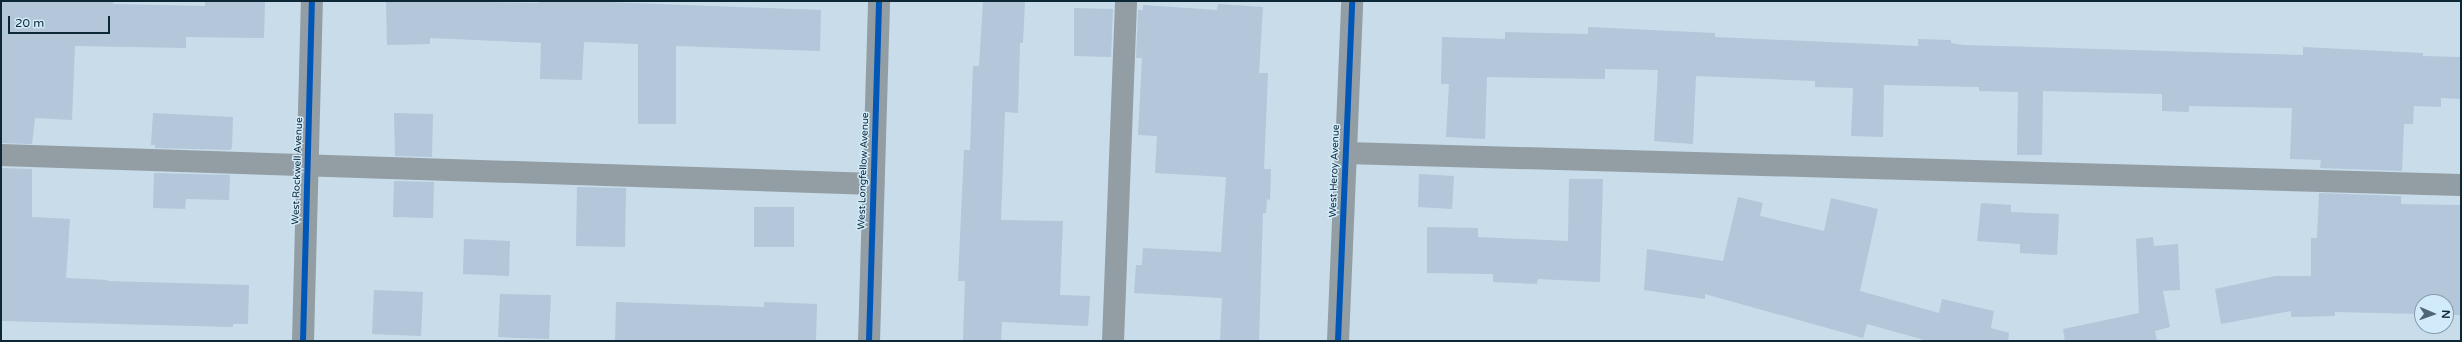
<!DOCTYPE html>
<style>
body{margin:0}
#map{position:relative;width:2462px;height:342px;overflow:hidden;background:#c8dcea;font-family:"Varela Round",sans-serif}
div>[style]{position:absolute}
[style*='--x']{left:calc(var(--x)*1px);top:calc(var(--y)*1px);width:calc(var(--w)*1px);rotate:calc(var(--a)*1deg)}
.building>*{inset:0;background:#b3c6da}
.minor>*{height:22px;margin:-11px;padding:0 11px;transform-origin:11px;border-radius:11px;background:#929da4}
.cycleway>*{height:6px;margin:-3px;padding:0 3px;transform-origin:3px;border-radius:3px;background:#0057b8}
span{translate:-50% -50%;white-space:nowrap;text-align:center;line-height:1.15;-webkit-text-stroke:3px #d2ebfb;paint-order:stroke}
.street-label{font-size:10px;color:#0c2736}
.frame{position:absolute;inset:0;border:2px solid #0c2736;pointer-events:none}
.north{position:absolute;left:2414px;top:294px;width:40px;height:40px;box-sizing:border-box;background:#d2ebfb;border:1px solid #839dac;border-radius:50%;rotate:92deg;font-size:11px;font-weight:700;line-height:16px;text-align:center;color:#0c2736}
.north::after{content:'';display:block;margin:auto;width:14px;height:18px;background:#4e6675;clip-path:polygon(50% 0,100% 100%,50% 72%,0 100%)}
.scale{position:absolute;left:8px;top:16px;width:102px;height:18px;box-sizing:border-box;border:2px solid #0c2736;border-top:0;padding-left:5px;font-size:12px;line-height:14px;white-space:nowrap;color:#0c2736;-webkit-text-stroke:3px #d2ebfb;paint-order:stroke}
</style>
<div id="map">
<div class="building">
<div style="clip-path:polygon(1px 1px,113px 1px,113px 4px,205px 6px,205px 1px,265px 1px,264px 38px,186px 37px,186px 48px,75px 46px,72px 120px,35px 118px,32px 144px,1px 143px)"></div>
<div style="clip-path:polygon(386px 1px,539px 3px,539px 1px,579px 1px,821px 10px,820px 51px,676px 46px,676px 124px,638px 124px,638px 44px,584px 42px,582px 80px,540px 79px,541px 43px,430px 38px,430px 44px,387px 45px)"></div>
<div style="clip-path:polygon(983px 1px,1025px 1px,1023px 43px,1020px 43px,1018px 113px,1005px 112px,1001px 220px,1063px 221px,1060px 295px,1090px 296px,1088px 326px,1002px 322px,1001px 341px,963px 341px,965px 281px,958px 281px,964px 150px,970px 150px,973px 66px,979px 66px)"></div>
<div style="clip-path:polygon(1218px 4px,1263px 7px,1259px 73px,1268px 73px,1264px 169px,1271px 169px,1270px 200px,1267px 199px,1266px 213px,1263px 213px,1259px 341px,1220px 341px,1222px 298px,1134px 293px,1136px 265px,1142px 265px,1143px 248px,1221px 252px,1226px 177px,1155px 173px,1157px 136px,1138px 135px,1142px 58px,1136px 58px,1138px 10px,1143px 10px,1143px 5px,1217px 10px)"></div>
<div style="clip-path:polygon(1074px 8px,1113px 9px,1111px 57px,1074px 56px)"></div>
<div style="clip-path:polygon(1588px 27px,1715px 33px,1715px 37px,1918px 46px,1918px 39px,1951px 40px,1951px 43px,1963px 45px,2233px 53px,2303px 55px,2303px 47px,2423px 53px,2423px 56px,2461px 57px,2461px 99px,2441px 98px,2441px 107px,2414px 106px,2413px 124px,2404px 124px,2402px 171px,2320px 168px,2321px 160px,2290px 159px,2292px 108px,2189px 106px,2189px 112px,2162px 111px,2162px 94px,2043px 91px,2042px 155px,2017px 155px,2018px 92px,1979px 91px,1979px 87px,1884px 85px,1883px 137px,1851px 136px,1853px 88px,1815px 87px,1815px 81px,1696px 76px,1693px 144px,1654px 141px,1658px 70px,1605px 69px,1605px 79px,1487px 77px,1485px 139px,1446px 137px,1449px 84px,1441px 84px,1442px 37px,1505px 39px,1505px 32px,1588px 34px)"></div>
<div style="clip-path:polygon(153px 113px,233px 117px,232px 148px,230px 150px,155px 148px,155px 145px,151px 145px)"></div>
<div style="clip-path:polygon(394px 113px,433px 114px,432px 157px,395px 156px)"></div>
<div style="clip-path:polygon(1px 168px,32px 169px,32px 217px,70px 219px,66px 278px,108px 280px,107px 281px,249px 285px,248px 324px,233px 324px,233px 327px,1px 321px)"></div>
<div style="clip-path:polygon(154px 173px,230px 175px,229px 200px,186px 199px,185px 209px,153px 208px)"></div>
<div style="clip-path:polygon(1419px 174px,1454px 176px,1452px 209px,1418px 207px)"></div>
<div style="clip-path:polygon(1569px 179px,1603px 179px,1600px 282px,1538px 279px,1537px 284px,1493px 282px,1493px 274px,1427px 273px,1427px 227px,1478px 228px,1478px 237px,1568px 241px)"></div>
<div style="clip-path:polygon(394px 181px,434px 182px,433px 218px,393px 217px)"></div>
<div style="clip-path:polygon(577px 187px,626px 188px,625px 247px,576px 246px)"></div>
<div style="clip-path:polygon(2319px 193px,2401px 196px,2401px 204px,2461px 205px,2461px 315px,2446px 315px,2446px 302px,2422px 302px,2422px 314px,2335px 312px,2335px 316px,2291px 317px,2291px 311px,2221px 324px,2215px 289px,2275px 276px,2311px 276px,2311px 238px,2317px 238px)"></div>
<div style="clip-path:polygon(1738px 197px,1763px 203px,1760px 216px,1824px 231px,1831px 198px,1878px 209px,1860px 291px,1939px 313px,1942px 299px,1994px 311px,1991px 328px,2009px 333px,2008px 341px,1928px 341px,1867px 324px,1863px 338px,1705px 294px,1705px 299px,1644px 290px,1647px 249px,1723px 261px)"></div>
<div style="clip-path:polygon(1981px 203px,2011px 205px,2011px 212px,2059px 214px,2057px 255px,2020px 253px,2020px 244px,1977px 241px)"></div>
<div style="clip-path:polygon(754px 207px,794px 207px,794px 247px,754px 247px)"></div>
<div style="clip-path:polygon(2153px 237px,2154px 246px,2178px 244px,2180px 290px,2163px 291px,2170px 327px,2155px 331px,2157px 341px,2065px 341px,2063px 329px,2139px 313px,2136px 239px)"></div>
<div style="clip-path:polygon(464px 239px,510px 241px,509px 276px,463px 274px)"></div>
<div style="clip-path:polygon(374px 290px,423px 292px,421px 336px,372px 334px)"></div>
<div style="clip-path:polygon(500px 294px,551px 295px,549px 339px,498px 337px)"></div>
<div style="clip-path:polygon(616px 302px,764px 307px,764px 302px,817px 304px,816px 341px,615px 341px)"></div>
</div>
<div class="minor">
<div style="--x:1346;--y:153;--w:1115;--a:1.64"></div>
<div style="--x:1;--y:155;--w:873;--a:1.9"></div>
<div style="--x:303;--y:341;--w:340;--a:-88.5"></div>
<div style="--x:869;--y:341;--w:340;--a:-88.3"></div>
<div style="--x:1113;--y:341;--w:340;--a:-87.8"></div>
<div style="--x:1338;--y:341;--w:340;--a:-87.6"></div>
</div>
<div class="cycleway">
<div style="--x:303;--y:341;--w:340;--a:-88.5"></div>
<div style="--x:869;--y:341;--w:340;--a:-88.3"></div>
<div style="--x:1338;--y:341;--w:340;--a:-87.6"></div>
</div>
<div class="street-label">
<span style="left:298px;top:171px;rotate:-88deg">West Rockwell Avenue</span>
<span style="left:864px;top:171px;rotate:-88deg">West Longfellow Avenue</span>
<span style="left:1335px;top:171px;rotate:-88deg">West Heroy Avenue</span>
</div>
<div class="frame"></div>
<div class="north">N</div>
<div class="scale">20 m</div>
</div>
